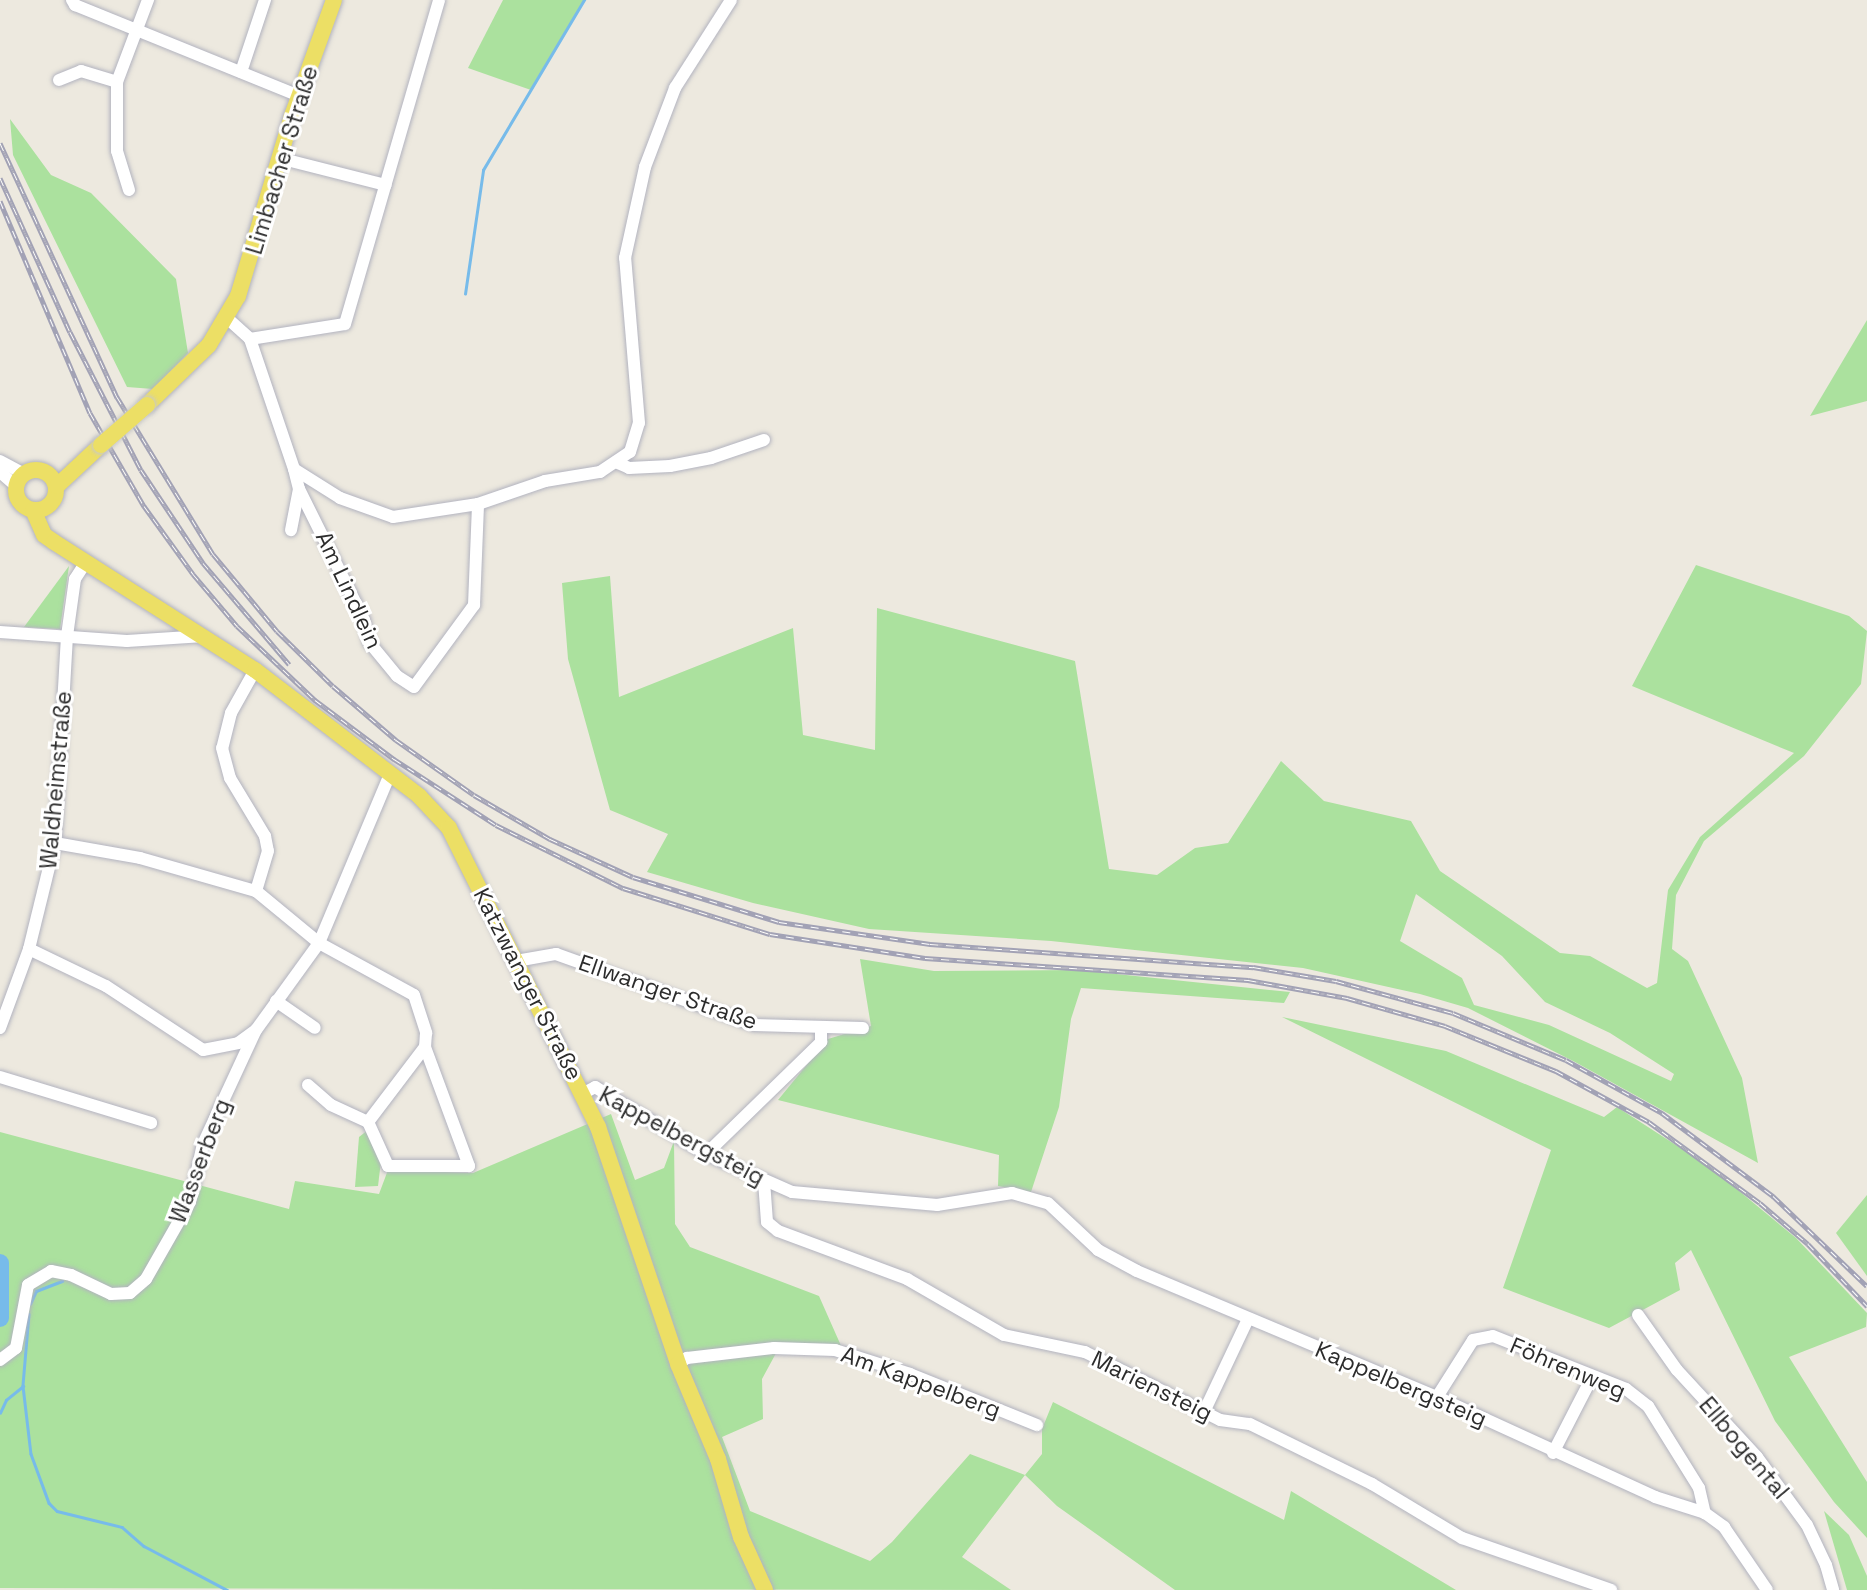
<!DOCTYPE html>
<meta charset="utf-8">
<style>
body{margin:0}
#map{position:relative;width:1867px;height:1590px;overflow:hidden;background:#ede9df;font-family:"Space Grotesk",sans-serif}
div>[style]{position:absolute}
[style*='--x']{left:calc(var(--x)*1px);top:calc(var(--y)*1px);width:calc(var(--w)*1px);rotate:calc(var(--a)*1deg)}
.green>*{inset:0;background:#abe19e}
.stream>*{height:2.5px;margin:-1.25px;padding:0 1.25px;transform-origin:1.25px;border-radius:1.25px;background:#77bbea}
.river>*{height:18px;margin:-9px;padding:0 9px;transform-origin:9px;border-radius:9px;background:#77bbea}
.roads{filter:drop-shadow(0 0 2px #b2b3bf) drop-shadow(0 0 2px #b2b3bf)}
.minor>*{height:12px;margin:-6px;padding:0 6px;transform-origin:6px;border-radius:6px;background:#fff}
.major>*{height:16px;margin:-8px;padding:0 8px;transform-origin:8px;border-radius:8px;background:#ecdf65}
.major>.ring{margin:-8px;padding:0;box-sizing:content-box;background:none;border:16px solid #ecdf65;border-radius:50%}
.rail>*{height:5px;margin-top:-2.5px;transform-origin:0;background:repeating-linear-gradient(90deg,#fff 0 8px,#a2a2b5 0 16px);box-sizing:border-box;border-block:2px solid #a2a2b5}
.bridges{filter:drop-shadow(0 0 2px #c8c8c8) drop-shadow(0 0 2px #c8c8c8)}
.major-bridge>*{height:16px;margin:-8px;padding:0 8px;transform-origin:8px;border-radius:8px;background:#ecdf65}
span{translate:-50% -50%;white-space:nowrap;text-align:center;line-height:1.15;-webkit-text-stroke:6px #fff;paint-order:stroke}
.street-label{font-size:23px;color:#2c2c2c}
</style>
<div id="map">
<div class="green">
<div style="clip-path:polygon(503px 0,585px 0,531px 90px,468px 68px)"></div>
<div style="clip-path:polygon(10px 119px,51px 175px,91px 193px,176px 279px,188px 353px,153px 389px,127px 387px,13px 155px)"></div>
<div style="clip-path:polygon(1867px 320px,1867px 401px,1810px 416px)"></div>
<div style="clip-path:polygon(evenodd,1696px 565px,1849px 616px,1867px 631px,1861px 684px,1804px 756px,1704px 841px,1676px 895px,1672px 949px,1688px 961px,1742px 1078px,1758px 1163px,1575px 1062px,1468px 1008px,1420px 994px,1303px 968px,1051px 941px,869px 929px,753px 903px,647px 872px,668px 834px,610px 810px,568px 659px,562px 583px,610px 576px,619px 697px,793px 628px,803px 735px,875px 750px,877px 608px,1075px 661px,1109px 869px,1157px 875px,1195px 848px,1228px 843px,1281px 761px,1324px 801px,1411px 821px,1440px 871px,1560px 953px,1590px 956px,1647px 988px,1657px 983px,1668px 890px,1700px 837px,1794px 753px,1632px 686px,1696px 565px,1416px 894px,1502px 956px,1545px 1002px,1610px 1033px,1674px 1074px,1671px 1081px,1549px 1025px,1474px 1005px,1462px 978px,1400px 941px,1416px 894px)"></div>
<div style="clip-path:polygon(69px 566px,60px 629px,24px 627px)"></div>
<div style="clip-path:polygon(860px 959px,934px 971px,1078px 970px,1290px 992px,1284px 1003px,1081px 988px,1071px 1019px,1059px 1107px,1031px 1192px,998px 1186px,999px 1155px,778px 1100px,828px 1039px,871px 1026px)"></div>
<div style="clip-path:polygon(1282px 1017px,1446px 1051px,1604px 1117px,1617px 1107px,1710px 1167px,1796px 1238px,1867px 1313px,1866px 1327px,1789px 1357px,1867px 1482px,1867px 1538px,1834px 1502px,1775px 1421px,1691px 1250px,1675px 1263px,1680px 1290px,1609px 1328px,1503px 1288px,1551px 1150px)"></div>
<div style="clip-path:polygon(611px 1114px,635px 1180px,664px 1168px,674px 1141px,675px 1224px,690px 1247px,819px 1296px,842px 1348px,781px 1344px,762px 1379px,763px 1419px,722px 1437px,750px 1511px,870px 1561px,892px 1542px,970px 1454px,1025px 1475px,1042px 1454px,1042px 1429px,1053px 1402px,1284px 1520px,1291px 1491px,1456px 1590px,1175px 1590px,1057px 1506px,1025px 1475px,962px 1557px,1011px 1590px,0 1588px,0 1132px,289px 1209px,295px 1181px,379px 1194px,388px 1170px,473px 1173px)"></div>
<div style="clip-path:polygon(368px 1130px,381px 1161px,378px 1186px,355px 1187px,359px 1137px)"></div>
<div style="clip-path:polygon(1867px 1195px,1867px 1276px,1836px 1233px)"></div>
<div style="clip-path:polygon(1824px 1511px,1849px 1535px,1867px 1576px,1867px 1590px,1847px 1590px)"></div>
</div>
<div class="stream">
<div style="--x:465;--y:294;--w:125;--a:-81.7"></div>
<div style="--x:483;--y:170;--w:198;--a:-59.3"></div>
<div style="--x:30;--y:1304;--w:14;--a:-65"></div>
<div style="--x:36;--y:1291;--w:28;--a:-21"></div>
<div style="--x:29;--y:1314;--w:72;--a:94.8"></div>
<div style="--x:23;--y:1386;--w:68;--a:83.3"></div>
<div style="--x:31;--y:1454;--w:52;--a:69.8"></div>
<div style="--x:49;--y:1503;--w:11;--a:45"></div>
<div style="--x:57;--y:1511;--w:67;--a:13.8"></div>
<div style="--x:122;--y:1527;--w:29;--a:41"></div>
<div style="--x:144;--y:1546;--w:94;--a:27.9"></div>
<div style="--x:0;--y:1413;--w:14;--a:-65"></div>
<div style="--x:6;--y:1400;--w:22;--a:-39"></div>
</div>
<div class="river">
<div style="--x:0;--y:1263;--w:55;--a:90"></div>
</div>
<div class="roads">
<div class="minor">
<div style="--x:72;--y:0;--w:6;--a:59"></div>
<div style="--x:75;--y:5;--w:242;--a:22.1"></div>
<div style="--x:241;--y:72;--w:76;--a:-71.6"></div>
<div style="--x:59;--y:80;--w:24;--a:-22"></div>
<div style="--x:81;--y:71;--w:38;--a:17"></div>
<div style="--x:279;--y:158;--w:110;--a:14.2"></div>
<div style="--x:129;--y:190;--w:41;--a:-107.1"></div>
<div style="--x:117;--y:151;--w:69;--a:-90"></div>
<div style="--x:117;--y:82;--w:88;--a:-69.3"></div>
<div style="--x:227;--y:318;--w:31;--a:42"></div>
<div style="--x:250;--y:339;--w:137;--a:71.3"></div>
<div style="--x:294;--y:469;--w:21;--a:76"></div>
<div style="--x:299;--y:489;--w:42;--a:101"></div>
<div style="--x:250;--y:339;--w:96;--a:-9"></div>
<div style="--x:345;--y:324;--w:337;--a:-73.8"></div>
<div style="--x:0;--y:461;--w:27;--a:28"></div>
<div style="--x:618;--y:463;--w:12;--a:24"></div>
<div style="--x:629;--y:468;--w:41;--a:-2.8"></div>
<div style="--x:670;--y:466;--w:42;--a:-11"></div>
<div style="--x:711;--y:458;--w:56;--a:-18.8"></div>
<div style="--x:294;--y:469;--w:54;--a:32.2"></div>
<div style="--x:340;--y:498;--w:56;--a:19.7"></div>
<div style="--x:393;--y:517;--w:86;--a:-8.7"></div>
<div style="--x:478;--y:504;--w:71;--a:-18.9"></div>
<div style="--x:545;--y:481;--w:56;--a:-9.3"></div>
<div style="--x:600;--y:472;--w:36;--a:-34"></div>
<div style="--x:630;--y:452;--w:30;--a:-73"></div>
<div style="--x:639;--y:423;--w:166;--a:-94.8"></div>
<div style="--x:625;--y:258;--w:93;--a:-77.6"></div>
<div style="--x:645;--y:167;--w:85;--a:-69.2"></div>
<div style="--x:675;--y:88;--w:104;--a:-57.5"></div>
<div style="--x:0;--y:472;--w:21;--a:41"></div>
<div style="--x:299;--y:489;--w:146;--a:63.6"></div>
<div style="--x:364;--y:620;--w:23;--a:77"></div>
<div style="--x:369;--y:642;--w:44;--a:50.5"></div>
<div style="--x:397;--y:676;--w:20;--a:33"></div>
<div style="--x:414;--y:687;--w:102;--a:-53.8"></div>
<div style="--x:474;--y:605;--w:101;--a:-87.7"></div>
<div style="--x:86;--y:562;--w:20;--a:123"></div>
<div style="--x:75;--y:579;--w:58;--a:98"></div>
<div style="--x:67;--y:636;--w:207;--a:93.3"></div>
<div style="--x:55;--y:843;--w:109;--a:103.8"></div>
<div style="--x:29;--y:949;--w:85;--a:25.7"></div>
<div style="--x:106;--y:986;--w:116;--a:33.4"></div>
<div style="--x:203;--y:1050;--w:36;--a:-11"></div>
<div style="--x:238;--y:1043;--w:19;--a:-36"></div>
<div style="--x:0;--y:632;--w:127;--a:4.1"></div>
<div style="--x:127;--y:641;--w:77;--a:-3.7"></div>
<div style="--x:255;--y:670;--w:49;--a:119.2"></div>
<div style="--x:231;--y:713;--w:36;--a:104"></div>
<div style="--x:222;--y:748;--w:31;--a:75"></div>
<div style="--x:230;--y:778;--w:68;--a:58.9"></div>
<div style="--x:265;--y:836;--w:15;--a:79"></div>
<div style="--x:268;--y:851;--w:42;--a:106.7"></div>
<div style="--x:55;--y:843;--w:86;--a:10"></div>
<div style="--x:140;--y:858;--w:121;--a:15.9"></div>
<div style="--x:256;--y:891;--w:82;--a:39.5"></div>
<div style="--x:319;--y:943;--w:108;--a:28.7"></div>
<div style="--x:414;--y:995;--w:40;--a:72"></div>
<div style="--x:426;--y:1033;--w:14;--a:94"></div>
<div style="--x:425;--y:1047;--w:127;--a:69.7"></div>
<div style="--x:469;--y:1166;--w:81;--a:180"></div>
<div style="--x:388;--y:1166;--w:48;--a:-114.4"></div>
<div style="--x:368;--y:1122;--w:94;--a:-52.8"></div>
<div style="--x:516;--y:961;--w:41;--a:-9.9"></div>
<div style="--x:556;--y:954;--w:210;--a:19.7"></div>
<div style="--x:754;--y:1025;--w:109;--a:1.6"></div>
<div style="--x:276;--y:1001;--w:47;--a:34.7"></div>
<div style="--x:0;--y:1028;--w:84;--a:-69.8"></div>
<div style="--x:0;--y:1077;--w:158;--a:16.9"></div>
<div style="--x:308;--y:1085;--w:30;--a:41"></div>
<div style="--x:331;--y:1105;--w:41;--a:24.7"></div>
<div style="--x:582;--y:1094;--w:15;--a:-28"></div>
<div style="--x:595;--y:1087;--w:130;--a:31.1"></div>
<div style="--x:706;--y:1154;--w:94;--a:23.8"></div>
<div style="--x:792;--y:1192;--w:146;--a:5.1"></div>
<div style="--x:937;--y:1205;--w:76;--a:-9.1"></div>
<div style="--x:1012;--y:1193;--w:37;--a:16"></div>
<div style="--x:1048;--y:1203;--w:69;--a:43.2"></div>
<div style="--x:1098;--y:1250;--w:44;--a:28.3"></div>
<div style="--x:1137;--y:1271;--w:325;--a:22.8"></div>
<div style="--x:1437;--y:1397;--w:240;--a:24.6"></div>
<div style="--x:1655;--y:1497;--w:52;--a:17.7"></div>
<div style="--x:1705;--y:1513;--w:24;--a:36"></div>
<div style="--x:1724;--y:1527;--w:76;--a:55.7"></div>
<div style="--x:706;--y:1154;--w:161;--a:-44.2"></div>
<div style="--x:821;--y:1042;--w:15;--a:-90"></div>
<div style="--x:764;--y:1181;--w:41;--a:85.8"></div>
<div style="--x:767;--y:1222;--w:14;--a:39"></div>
<div style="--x:778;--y:1231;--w:138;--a:20.4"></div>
<div style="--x:907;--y:1279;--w:112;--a:30"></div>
<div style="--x:1004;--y:1335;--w:83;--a:11.9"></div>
<div style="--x:1085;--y:1352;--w:151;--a:26.7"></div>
<div style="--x:1220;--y:1420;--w:30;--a:8"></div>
<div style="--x:1250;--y:1424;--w:136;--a:26.2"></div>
<div style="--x:1372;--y:1484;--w:105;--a:31"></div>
<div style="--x:1462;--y:1538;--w:158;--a:19.2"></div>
<div style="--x:1638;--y:1315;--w:67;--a:54.7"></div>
<div style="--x:1677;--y:1370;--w:118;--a:47.4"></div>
<div style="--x:1757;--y:1457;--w:84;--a:53.7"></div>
<div style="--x:1807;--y:1525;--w:44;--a:64.6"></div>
<div style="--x:1826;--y:1565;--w:26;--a:74"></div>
<div style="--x:0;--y:1360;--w:20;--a:-37"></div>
<div style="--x:16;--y:1348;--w:64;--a:-79.2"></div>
<div style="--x:28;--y:1285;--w:27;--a:-31"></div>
<div style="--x:51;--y:1271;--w:20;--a:11"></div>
<div style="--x:71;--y:1275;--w:44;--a:25.4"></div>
<div style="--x:111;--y:1294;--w:19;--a:-3"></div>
<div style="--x:130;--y:1293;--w:21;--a:-41"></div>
<div style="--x:146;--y:1279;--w:89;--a:-60.3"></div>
<div style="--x:190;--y:1202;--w:59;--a:-77.4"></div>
<div style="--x:203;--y:1144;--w:126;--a:-65.1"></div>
<div style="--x:256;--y:1030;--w:107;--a:-54.1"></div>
<div style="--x:319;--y:943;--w:183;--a:-67.2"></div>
<div style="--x:678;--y:1364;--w:11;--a:-34"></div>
<div style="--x:687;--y:1358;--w:88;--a:-6.6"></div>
<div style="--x:774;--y:1348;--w:61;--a:1.9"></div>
<div style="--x:835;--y:1350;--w:79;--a:17.7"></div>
<div style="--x:910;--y:1374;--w:137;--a:21.9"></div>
<div style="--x:1437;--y:1397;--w:67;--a:-57.7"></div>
<div style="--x:1473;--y:1340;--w:20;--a:-11"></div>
<div style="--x:1493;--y:1336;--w:143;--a:21.7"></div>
<div style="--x:1626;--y:1389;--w:28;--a:38"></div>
<div style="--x:1648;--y:1406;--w:97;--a:58.1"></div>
<div style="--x:1699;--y:1488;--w:26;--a:77"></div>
<div style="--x:1204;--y:1412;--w:103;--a:-64.7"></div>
<div style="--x:1553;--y:1453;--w:85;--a:-62.8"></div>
</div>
<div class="major">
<div style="--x:147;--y:405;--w:86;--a:-44.1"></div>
<div style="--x:209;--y:345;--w:57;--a:-59.4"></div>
<div style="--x:238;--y:296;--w:188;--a:-73.3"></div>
<div style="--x:292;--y:116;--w:123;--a:-70.1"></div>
<div class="ring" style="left:16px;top:470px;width:24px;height:24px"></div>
<div style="--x:57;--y:486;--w:60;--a:-43"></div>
<div style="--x:33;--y:510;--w:27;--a:66"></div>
<div style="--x:44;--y:535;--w:12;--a:35"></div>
<div style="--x:54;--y:542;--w:238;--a:32.5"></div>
<div style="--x:255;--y:670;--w:207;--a:37.5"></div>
<div style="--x:419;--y:796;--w:44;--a:46.8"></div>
<div style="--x:449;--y:828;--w:334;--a:63.5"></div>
<div style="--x:598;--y:1127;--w:250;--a:71.3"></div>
<div style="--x:678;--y:1364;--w:103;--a:67.2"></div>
<div style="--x:718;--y:1459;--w:81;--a:73.6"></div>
<div style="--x:741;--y:1537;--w:58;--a:65.6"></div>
</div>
</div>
<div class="rail">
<div style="--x:0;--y:143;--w:280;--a:65.3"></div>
<div style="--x:117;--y:397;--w:184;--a:58.6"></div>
<div style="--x:213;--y:554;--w:100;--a:50.3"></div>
<div style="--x:277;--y:631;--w:78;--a:44.5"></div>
<div style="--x:333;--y:686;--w:83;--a:40.6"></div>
<div style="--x:396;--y:740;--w:95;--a:35.2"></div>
<div style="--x:474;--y:795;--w:88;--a:30.1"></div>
<div style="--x:550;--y:839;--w:91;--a:24.6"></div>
<div style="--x:633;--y:877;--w:153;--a:17.1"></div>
<div style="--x:779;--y:922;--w:153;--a:8.3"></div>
<div style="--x:930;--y:944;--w:324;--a:4.1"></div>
<div style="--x:1253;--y:967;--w:84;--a:9.6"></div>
<div style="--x:1336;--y:981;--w:121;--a:15.3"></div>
<div style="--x:1453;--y:1013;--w:122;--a:22.6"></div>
<div style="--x:1566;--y:1060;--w:110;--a:28.9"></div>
<div style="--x:1662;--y:1113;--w:139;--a:36.8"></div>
<div style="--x:1773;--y:1196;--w:130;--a:43.8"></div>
<div style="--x:0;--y:178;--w:169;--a:65.6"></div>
<div style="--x:70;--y:332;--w:155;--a:62.8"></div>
<div style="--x:141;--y:470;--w:112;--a:56.3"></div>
<div style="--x:203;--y:563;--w:133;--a:49.6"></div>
<div style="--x:0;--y:201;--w:230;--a:67"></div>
<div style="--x:90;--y:413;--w:108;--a:59.9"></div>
<div style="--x:144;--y:506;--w:84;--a:54.2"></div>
<div style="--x:193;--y:574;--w:68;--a:49.8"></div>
<div style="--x:237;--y:626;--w:108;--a:43.5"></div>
<div style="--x:315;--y:700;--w:99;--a:36.8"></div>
<div style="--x:394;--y:759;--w:121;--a:32.9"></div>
<div style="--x:496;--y:825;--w:142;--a:26.4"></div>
<div style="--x:623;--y:888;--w:154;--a:17.4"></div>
<div style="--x:770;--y:934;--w:157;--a:8.8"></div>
<div style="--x:925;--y:958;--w:324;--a:3.9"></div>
<div style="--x:1248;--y:980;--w:101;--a:10.3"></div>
<div style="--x:1347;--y:998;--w:102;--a:15.9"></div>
<div style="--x:1445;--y:1026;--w:120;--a:22.1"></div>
<div style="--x:1556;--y:1071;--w:106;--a:28.7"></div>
<div style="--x:1649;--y:1122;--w:137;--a:36.1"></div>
<div style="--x:1760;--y:1203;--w:63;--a:40.5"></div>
<div style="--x:1808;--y:1244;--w:86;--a:46.4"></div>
</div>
<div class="bridges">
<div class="major-bridge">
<div style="--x:101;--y:445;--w:61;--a:-41"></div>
</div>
</div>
<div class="street-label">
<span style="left:282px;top:160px;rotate:-73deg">Limbacher Straße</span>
<span style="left:349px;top:590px;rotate:65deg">Am Lindlein</span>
<span style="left:56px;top:780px;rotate:-85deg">Waldheimstraße</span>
<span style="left:528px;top:984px;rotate:63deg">Katzwanger Straße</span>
<span style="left:668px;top:992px;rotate:19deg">Ellwanger Straße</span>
<span style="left:682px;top:1136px;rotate:28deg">Kappelbergsteig</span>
<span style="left:200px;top:1161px;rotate:-69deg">Wasserberg</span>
<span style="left:1568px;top:1368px;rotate:23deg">Föhrenweg</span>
<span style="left:921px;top:1382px;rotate:20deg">Am Kappelberg</span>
<span style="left:1401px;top:1384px;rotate:23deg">Kappelbergsteig</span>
<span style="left:1152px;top:1386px;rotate:26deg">Mariensteig</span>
<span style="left:1744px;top:1448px;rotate:50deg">Ellbogental</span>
</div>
</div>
